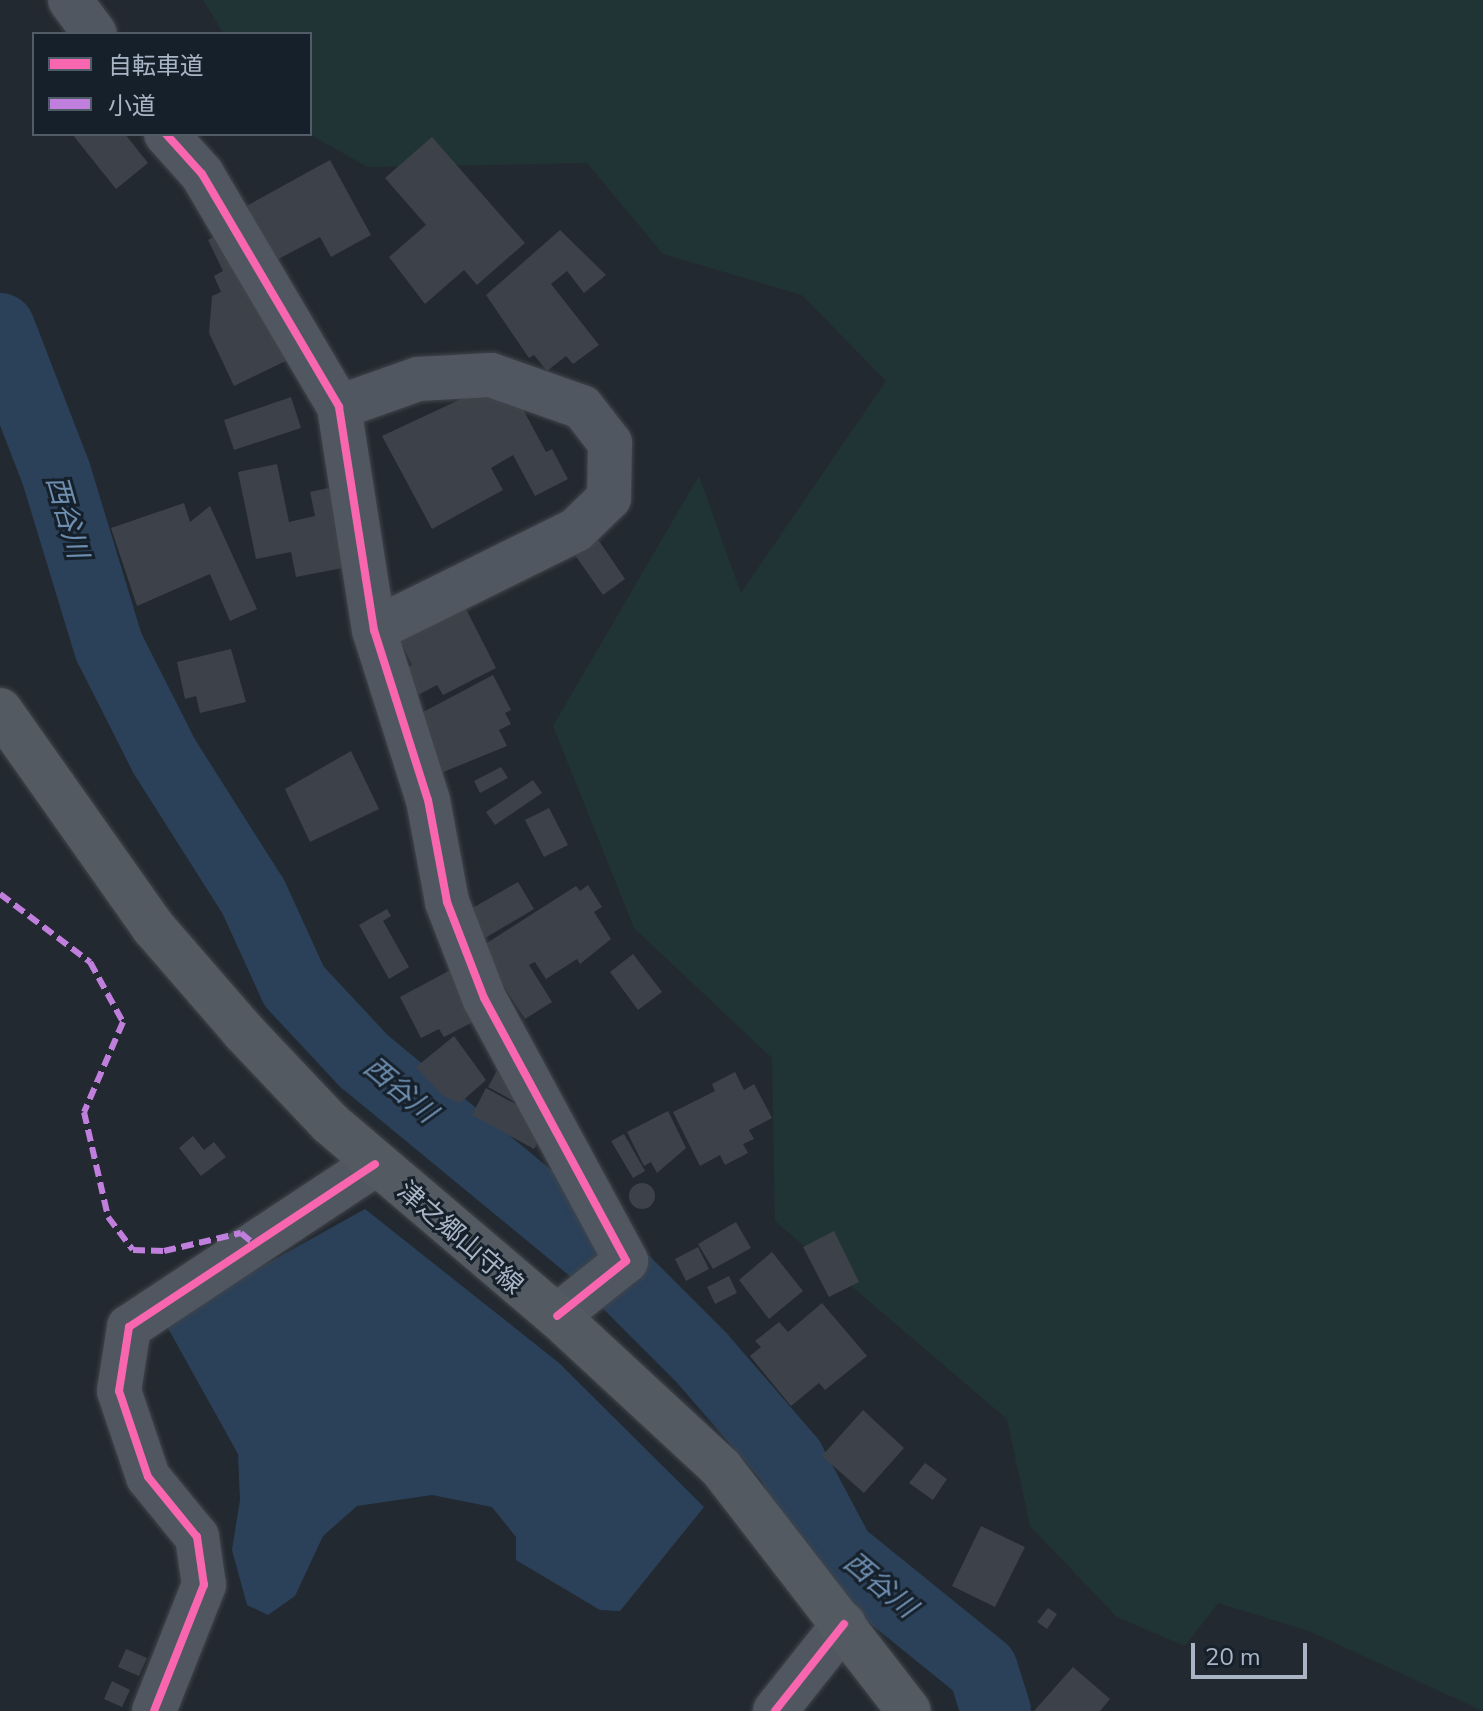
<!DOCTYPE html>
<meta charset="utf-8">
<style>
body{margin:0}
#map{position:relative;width:1483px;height:1711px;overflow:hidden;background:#232930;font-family:"Nunito Sans","Noto Sans JP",sans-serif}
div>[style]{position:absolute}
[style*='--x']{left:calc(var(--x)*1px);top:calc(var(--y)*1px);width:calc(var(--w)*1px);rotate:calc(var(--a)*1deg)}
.green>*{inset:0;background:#203436}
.water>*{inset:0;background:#2b4159}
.river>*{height:70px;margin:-35px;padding:0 35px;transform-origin:35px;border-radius:35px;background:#2b4159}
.building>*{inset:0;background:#3d424a}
.round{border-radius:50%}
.roads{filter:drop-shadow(0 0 2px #40454b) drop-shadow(0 0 2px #40454b)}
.minor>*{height:44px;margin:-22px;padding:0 22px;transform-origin:22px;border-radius:22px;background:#515760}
.major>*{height:44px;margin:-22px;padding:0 22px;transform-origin:22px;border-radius:22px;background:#545a61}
.quiet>*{height:6px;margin-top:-3px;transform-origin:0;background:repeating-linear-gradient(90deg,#c07fdc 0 12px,transparent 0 18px)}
.cycleway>*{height:8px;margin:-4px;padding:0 4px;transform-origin:4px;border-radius:4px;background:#f766af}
span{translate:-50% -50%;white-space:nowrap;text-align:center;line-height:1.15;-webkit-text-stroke:6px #16202b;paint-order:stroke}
.street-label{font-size:26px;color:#a9b5c5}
.water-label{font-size:28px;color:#6e8eb0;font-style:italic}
.legend{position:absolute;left:32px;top:32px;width:280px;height:104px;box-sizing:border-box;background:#16202b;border:2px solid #515c69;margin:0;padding:10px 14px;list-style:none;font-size:24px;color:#a9b5c5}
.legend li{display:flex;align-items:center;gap:16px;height:40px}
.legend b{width:40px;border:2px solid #515c69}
.scale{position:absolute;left:1191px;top:1643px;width:116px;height:36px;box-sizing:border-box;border:4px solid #a9b5c5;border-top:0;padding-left:10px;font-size:24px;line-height:28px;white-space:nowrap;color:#a9b5c5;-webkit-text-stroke:6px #16202b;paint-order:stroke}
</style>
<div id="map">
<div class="green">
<div style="clip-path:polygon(203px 0,1483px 0,1483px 1711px,1309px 1631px,1218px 1603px,1185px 1646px,1117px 1617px,1030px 1526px,1007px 1419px,775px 1221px,772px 1058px,634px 928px,553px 726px,699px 476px,741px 593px,886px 381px,802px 295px,663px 254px,587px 163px,368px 167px,309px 134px,310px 34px,224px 34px)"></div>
</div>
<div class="water">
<div style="clip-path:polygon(365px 1209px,559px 1363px,704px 1507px,620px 1611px,600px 1610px,516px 1560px,516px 1537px,492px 1507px,432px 1495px,357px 1506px,323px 1536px,295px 1596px,268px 1615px,247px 1605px,232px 1550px,240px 1500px,238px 1454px,164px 1321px)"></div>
</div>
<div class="river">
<div style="--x:0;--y:328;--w:155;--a:68.9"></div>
<div style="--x:56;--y:473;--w:182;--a:73.1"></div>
<div style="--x:109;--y:647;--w:122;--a:63.2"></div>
<div style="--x:164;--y:756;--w:166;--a:57.6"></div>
<div style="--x:253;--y:896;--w:99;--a:65.5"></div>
<div style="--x:294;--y:986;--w:103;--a:47"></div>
<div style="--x:364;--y:1061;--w:302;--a:39.5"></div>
<div style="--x:597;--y:1253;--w:147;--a:45"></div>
<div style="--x:701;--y:1357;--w:136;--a:49.2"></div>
<div style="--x:790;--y:1460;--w:106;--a:62"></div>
<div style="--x:840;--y:1554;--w:184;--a:39"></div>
<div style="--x:983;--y:1670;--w:43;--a:72.4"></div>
</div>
<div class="building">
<div style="clip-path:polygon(72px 134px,125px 134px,148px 163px,116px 189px)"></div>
<div style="clip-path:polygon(432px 137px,525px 243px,477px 285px,464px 270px,425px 304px,389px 257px,426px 225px,385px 178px)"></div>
<div style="clip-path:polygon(330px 160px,371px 235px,331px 257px,320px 237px,269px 264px,239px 210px)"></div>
<div style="clip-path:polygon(560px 230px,606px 275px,584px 293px,567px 271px,551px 284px,599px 345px,573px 364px,566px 356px,547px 371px,534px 355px,529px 358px,486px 295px)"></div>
<div style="clip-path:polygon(220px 233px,294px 357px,234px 386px,209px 333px,212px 296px,221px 292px,214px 276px,223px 271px,208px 240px)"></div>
<div style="clip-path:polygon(491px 385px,512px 389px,546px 452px,552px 449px,568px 479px,535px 496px,513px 455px,491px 468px,503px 490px,432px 529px,382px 436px)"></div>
<div style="clip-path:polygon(291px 397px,301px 428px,234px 450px,224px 420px)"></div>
<div style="clip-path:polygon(277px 464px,289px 522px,315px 516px,310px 492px,337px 486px,353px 566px,296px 577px,291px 552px,256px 559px,238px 472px)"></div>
<div style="clip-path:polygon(184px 503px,190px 522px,210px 506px,257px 609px,230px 621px,210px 574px,137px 606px,111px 528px)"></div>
<div style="clip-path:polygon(593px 532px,625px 579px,603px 595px,570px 548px)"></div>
<div style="clip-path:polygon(465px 607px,496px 668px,443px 695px,437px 685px,416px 696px,402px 670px,412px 665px,400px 640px)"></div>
<div style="clip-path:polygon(231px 649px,246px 702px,200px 713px,196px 696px,185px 699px,177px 662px)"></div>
<div style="clip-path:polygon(493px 675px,511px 710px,505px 713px,511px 724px,499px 730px,507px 746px,441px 773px,412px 718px)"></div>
<div style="clip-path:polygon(351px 751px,379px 809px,310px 842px,285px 789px)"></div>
<div style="clip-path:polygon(501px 767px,508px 778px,480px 793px,474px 781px)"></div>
<div style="clip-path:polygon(533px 780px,542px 793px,495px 825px,486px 812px)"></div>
<div style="clip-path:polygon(549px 808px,568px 845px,544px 857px,525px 820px)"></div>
<div style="clip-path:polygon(518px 882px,534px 909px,485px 938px,469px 910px)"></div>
<div style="clip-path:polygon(588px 885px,602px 907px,594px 912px,611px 939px,580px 964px,577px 959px,546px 979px,535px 962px,529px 965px,552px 1002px,525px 1019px,479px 948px,576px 886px,580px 891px)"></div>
<div style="clip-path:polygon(387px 909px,391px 916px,383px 921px,409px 967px,389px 979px,359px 925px)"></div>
<div style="clip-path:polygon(633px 954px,662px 992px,638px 1010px,610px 972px)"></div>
<div style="clip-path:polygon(458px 966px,475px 1021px,444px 1037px,439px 1029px,421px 1038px,400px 997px)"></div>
<div style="clip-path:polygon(454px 1036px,486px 1080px,460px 1103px,442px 1095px,416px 1067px)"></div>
<div style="clip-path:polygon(504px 1058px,523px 1106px,488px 1087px)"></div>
<div style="clip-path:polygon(735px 1072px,744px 1090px,754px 1084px,772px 1118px,749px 1130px,754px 1139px,743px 1144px,748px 1153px,725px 1165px,720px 1155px,700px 1166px,673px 1112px,715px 1091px,712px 1084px)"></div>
<div style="clip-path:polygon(486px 1088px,537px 1116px,546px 1127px,534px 1149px,472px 1115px)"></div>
<div style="clip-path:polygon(668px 1111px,686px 1148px,657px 1173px,651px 1162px,644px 1166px,627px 1132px)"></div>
<div style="clip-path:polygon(624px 1134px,645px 1171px,633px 1178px,611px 1141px)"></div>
<div style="clip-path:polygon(193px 1136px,204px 1150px,214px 1142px,226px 1157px,201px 1176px,179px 1148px)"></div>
<div class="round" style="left:629px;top:1183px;width:26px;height:26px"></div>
<div style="clip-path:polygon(736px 1222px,751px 1248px,713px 1269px,698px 1244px)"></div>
<div style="clip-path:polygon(834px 1231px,859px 1282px,829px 1297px,803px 1247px)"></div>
<div style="clip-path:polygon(698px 1247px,709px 1269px,686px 1281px,675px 1259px)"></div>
<div style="clip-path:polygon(772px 1252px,803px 1291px,769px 1319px,739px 1280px)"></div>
<div style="clip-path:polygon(729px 1276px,737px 1293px,715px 1304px,707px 1287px)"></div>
<div style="clip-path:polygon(822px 1303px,867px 1356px,825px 1390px,819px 1383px,791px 1406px,750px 1356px,761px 1347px,755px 1341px,779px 1322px,788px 1332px)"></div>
<div style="clip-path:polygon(863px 1410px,904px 1448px,864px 1493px,822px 1456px)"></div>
<div style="clip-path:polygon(925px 1463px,947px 1479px,933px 1500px,909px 1483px)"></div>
<div style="clip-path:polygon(981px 1526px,1025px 1547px,995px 1607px,952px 1586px)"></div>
<div style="clip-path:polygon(1048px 1608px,1057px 1614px,1047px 1629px,1037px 1622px)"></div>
<div style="clip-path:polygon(126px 1649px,147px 1658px,139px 1676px,118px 1667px)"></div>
<div style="clip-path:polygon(1073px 1667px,1110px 1699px,1100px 1711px,1034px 1711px)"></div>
<div style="clip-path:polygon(112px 1681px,130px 1690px,122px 1707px,104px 1699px)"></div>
</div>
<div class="roads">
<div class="minor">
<div style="--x:70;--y:0;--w:42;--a:53.7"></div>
<div style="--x:166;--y:134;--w:54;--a:48"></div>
<div style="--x:202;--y:174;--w:270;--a:59.5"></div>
<div style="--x:339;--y:407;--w:226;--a:81.1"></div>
<div style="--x:374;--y:630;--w:178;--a:72.4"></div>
<div style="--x:428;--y:800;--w:104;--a:79.4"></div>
<div style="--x:447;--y:902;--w:103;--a:68.9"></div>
<div style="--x:484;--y:998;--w:299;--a:61.6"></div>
<div style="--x:626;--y:1261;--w:88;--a:141.4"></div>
<div style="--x:339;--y:407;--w:84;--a:-19.5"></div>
<div style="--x:418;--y:379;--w:73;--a:-3.1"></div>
<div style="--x:491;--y:375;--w:96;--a:19.4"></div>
<div style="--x:582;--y:407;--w:46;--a:52.1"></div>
<div style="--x:610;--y:443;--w:55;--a:91"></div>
<div style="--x:609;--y:498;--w:46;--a:135.9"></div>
<div style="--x:576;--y:530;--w:225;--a:153.7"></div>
<div style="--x:154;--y:1711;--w:136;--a:-68.4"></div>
<div style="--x:204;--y:1585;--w:49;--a:-98.3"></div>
<div style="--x:197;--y:1537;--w:77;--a:-129.2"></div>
<div style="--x:148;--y:1477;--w:91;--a:-108.6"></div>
<div style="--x:119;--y:1391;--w:65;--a:-81.1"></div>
<div style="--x:129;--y:1327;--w:295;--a:-33.5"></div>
<div style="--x:775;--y:1711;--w:111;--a:-51.6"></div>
</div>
<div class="major">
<div style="--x:0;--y:710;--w:266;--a:54.8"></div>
<div style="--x:153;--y:927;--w:139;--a:49.1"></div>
<div style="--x:244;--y:1032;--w:125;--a:46.6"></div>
<div style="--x:330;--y:1123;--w:298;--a:40.4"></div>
<div style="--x:557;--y:1316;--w:224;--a:42.8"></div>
<div style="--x:721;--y:1468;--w:307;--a:52.3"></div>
</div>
</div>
<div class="quiet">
<div style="--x:0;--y:894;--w:113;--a:37.1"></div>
<div style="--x:90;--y:962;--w:68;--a:61.2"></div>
<div style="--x:123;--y:1022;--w:98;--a:113.4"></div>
<div style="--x:84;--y:1112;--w:108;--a:77.1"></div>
<div style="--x:108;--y:1217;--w:41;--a:52.9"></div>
<div style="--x:133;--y:1250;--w:31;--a:2"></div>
<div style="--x:164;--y:1251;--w:79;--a:-13.2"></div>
<div style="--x:241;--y:1233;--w:17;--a:40"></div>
</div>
<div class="cycleway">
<div style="--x:166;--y:134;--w:54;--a:48"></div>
<div style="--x:202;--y:174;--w:270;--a:59.5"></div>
<div style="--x:339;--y:407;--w:226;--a:81.1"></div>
<div style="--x:374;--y:630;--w:178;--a:72.4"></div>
<div style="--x:428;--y:800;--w:104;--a:79.4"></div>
<div style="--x:447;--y:902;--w:103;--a:68.9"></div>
<div style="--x:484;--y:998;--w:299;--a:61.6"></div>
<div style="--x:626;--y:1261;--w:88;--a:141.4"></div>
<div style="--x:154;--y:1711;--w:136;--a:-68.4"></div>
<div style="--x:204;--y:1585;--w:49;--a:-98.3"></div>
<div style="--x:197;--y:1537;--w:77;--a:-129.2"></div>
<div style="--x:148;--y:1477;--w:91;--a:-108.6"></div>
<div style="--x:119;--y:1391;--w:65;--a:-81.1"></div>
<div style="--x:129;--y:1327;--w:295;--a:-33.5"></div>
<div style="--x:775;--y:1711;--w:111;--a:-51.6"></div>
</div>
<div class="street-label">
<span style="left:460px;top:1238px;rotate:41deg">津之郷山守線</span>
</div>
<div class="water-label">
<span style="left:67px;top:517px;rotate:74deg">西谷川</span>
<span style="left:400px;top:1090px;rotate:40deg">西谷川</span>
<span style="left:880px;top:1585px;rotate:40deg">西谷川</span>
</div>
<ul class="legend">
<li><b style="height:10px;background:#f766af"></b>自転車道</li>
<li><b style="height:10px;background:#c07fdc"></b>小道</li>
</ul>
<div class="scale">20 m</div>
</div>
